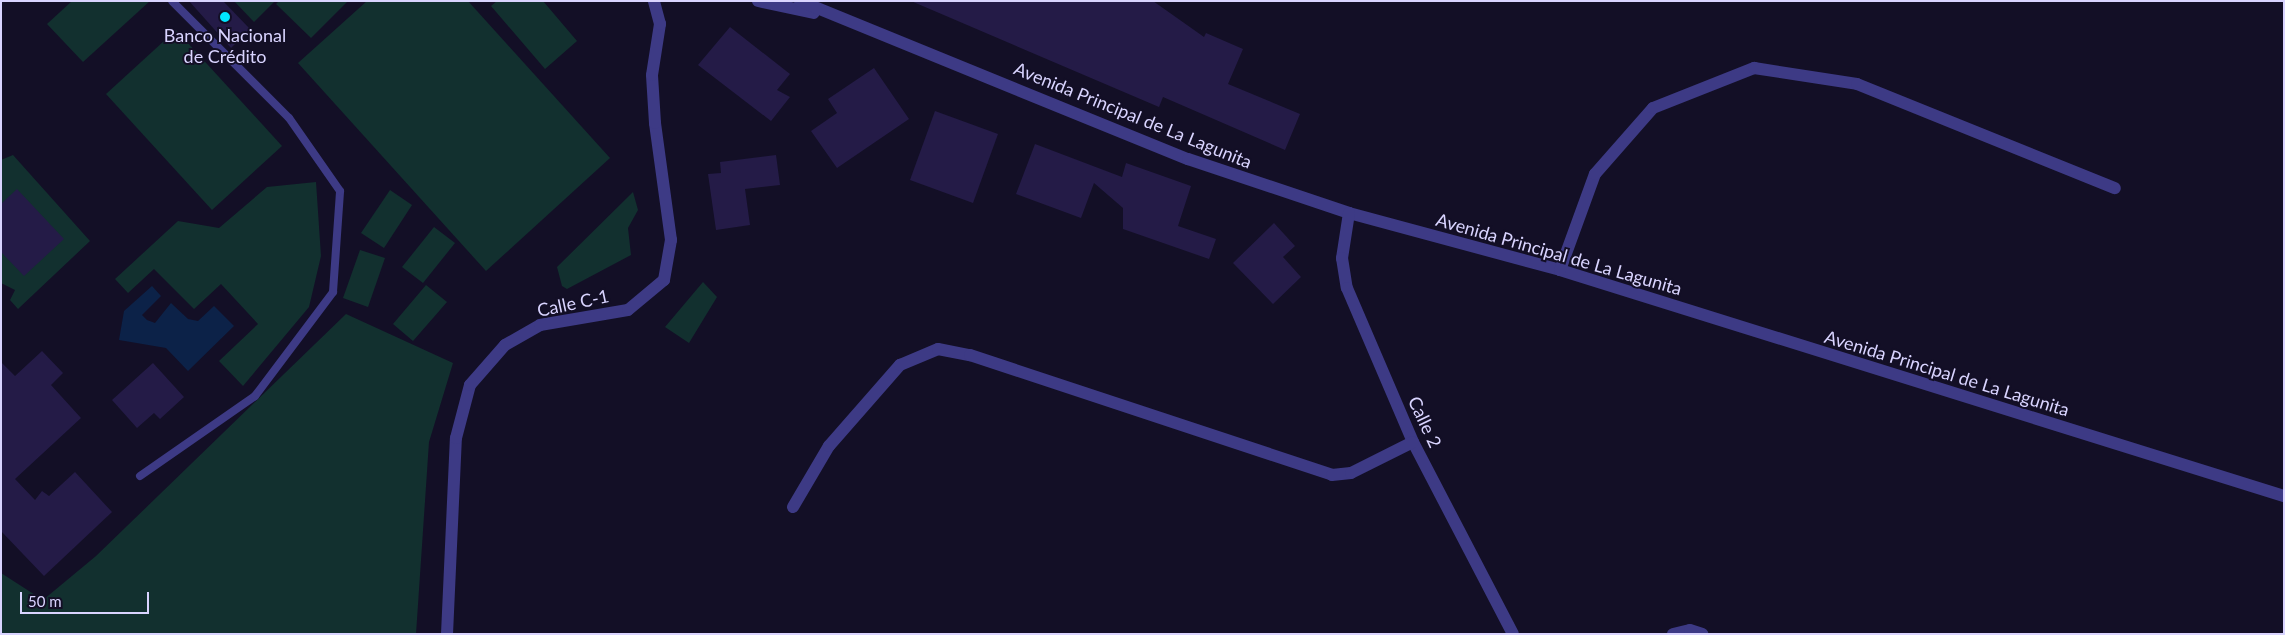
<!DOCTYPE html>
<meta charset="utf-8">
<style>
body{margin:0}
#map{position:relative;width:2285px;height:635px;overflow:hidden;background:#130f26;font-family:Lato,sans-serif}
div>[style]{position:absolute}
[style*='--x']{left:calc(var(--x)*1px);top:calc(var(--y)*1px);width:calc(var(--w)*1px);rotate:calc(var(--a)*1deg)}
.green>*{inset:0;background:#12302f}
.water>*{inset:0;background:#0c2248}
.building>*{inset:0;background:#241b47}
.lane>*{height:8px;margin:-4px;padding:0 4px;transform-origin:4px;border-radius:4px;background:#3d3a85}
.street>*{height:12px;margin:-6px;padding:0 6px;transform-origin:6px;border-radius:6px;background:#3d3a85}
.dots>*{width:14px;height:14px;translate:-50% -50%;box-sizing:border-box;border:2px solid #130f26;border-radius:50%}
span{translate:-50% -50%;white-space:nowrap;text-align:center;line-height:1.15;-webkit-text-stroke:4px #130f26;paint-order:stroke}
.poi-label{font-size:18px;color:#d9d4ff}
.street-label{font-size:18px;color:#d9d4ff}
.frame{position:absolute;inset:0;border:2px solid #d9d4ff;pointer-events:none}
.scale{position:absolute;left:20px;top:592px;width:129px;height:22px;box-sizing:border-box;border:2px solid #d9d4ff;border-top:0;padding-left:6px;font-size:15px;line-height:18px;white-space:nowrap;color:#d9d4ff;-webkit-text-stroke:4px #130f26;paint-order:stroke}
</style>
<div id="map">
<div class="green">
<div style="clip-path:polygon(72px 1px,150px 1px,83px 62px,47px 24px)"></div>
<div style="clip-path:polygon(234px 1px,275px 1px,254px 22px)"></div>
<div style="clip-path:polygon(279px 1px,348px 1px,311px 38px,276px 4px)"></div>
<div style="clip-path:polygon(367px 1px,468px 1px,610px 158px,486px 271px,298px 63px)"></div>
<div style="clip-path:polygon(497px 1px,543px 1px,577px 41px,545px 69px,491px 6px)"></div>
<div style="clip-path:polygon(176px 30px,282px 146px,212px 210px,106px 94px)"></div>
<div style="clip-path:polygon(13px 155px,90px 241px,18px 309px,10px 300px,15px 290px,1px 283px,1px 160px)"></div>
<div style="clip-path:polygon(316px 182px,321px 256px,309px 307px,243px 386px,219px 361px,258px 324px,221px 284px,194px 309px,154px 269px,128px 293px,115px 279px,178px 221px,219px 228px,267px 187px)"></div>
<div style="clip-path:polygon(390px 190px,412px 205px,384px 248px,361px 233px)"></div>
<div style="clip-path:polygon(633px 192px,638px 210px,628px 228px,631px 255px,567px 289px,562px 286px,557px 267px)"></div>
<div style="clip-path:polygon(434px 227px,455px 243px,423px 283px,402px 267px)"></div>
<div style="clip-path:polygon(360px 250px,385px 258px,368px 307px,343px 298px)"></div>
<div style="clip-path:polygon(703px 282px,717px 297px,689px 343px,665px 327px)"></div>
<div style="clip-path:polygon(426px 285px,447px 302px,413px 341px,393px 324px)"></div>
<div style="clip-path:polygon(346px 314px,453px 363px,429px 442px,416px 634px,1px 634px,1px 573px,43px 600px,96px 556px)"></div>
</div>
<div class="water">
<div style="clip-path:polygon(152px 286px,161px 296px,142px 315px,147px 320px,155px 323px,171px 303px,188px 319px,198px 321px,214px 306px,234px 326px,188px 371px,166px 348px,119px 340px,124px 311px)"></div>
</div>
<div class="building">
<div style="clip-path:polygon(189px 1px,223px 1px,250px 29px,231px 48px)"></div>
<div style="clip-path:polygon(911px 1px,1153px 1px,1204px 37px,1206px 33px,1243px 49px,1228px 84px,1300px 114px,1285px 150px,1163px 97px,1159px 107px)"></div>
<div style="clip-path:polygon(730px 27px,790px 74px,777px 90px,790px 97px,771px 121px,698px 65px)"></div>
<div style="clip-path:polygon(874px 68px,909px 119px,837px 168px,811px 131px,837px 113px,828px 99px)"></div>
<div style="clip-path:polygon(935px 111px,998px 134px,973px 203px,910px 180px)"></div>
<div style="clip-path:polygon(1035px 144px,1122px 177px,1126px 163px,1191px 186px,1178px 226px,1216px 239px,1209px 259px,1123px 229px,1123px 208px,1094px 183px,1081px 218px,1016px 194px)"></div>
<div style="clip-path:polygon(776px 155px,780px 185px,745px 189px,750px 225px,716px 230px,708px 174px,721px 173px,720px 162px)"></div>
<div style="clip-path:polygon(17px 189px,64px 239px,24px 276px,1px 252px,1px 204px)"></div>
<div style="clip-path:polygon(1274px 223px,1295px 246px,1283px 257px,1301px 277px,1273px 304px,1233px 263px)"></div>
<div style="clip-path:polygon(42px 351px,63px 373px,51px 385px,81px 418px,15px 479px,35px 500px,42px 491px,49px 496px,75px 472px,112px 512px,44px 576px,1px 531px,1px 362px,15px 376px)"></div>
<div style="clip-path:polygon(153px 363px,184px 397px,160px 419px,154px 413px,137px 428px,112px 400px)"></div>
</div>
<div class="lane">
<div style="--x:140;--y:476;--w:140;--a:-34.8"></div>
<div style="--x:255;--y:396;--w:130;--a:-53.1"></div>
<div style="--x:333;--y:292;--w:101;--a:-86"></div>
<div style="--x:340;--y:191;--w:89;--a:-124.9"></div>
<div style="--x:289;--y:118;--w:165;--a:-135"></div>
</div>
<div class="street">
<div style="--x:758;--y:1;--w:57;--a:12.1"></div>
<div style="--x:800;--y:1;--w:419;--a:22.2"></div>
<div style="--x:1188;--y:159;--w:170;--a:18.5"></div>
<div style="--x:1349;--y:213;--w:219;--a:15.1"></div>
<div style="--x:1560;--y:270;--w:758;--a:17.34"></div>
<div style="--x:1349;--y:213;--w:46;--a:98.8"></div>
<div style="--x:1342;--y:258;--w:30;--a:81"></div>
<div style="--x:1347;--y:288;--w:168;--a:66.8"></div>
<div style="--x:1413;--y:442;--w:216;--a:62.5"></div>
<div style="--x:1560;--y:270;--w:102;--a:-70"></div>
<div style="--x:1595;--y:174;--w:88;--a:-48.7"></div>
<div style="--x:1653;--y:108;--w:109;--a:-21.6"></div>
<div style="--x:1754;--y:68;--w:104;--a:8.8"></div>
<div style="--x:1857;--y:84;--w:278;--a:22"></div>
<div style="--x:793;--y:507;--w:71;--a:-59.5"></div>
<div style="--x:829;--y:446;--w:108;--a:-48.8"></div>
<div style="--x:900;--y:365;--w:41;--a:-22.8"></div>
<div style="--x:938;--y:349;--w:33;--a:11"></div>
<div style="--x:970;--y:355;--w:381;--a:18.3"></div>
<div style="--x:1332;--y:475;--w:19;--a:-6"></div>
<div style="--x:1351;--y:473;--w:69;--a:-26.6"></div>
<div style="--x:447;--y:634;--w:196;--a:-87.4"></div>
<div style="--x:456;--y:438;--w:55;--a:-75.2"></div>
<div style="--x:470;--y:385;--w:53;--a:-48.8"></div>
<div style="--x:505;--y:345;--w:40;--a:-29.7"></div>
<div style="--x:540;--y:325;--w:89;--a:-9.7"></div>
<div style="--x:628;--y:310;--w:47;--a:-39.8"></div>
<div style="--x:664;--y:280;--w:41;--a:-80.1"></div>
<div style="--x:671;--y:240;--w:118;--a:-97.8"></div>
<div style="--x:655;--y:123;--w:48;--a:-93.6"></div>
<div style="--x:652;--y:75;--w:52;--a:-81.1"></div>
<div style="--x:660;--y:24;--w:24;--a:-105"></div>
<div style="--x:1673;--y:634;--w:17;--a:-13"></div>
<div style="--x:1690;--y:630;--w:13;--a:18"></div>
</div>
<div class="dots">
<div style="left:225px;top:17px;background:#00e5ff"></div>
</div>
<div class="poi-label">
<span style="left:225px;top:46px">Banco Nacional<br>de Crédito</span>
</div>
<div class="street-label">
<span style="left:1133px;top:115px;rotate:22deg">Avenida Principal de La Lagunita</span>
<span style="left:1559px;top:254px;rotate:16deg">Avenida Principal de La Lagunita</span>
<span style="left:573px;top:303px;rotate:-12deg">Calle C-1</span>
<span style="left:1947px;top:373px;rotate:17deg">Avenida Principal de La Lagunita</span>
<span style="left:1425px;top:422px;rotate:65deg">Calle 2</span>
</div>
<div class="frame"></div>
<div class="scale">50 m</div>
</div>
